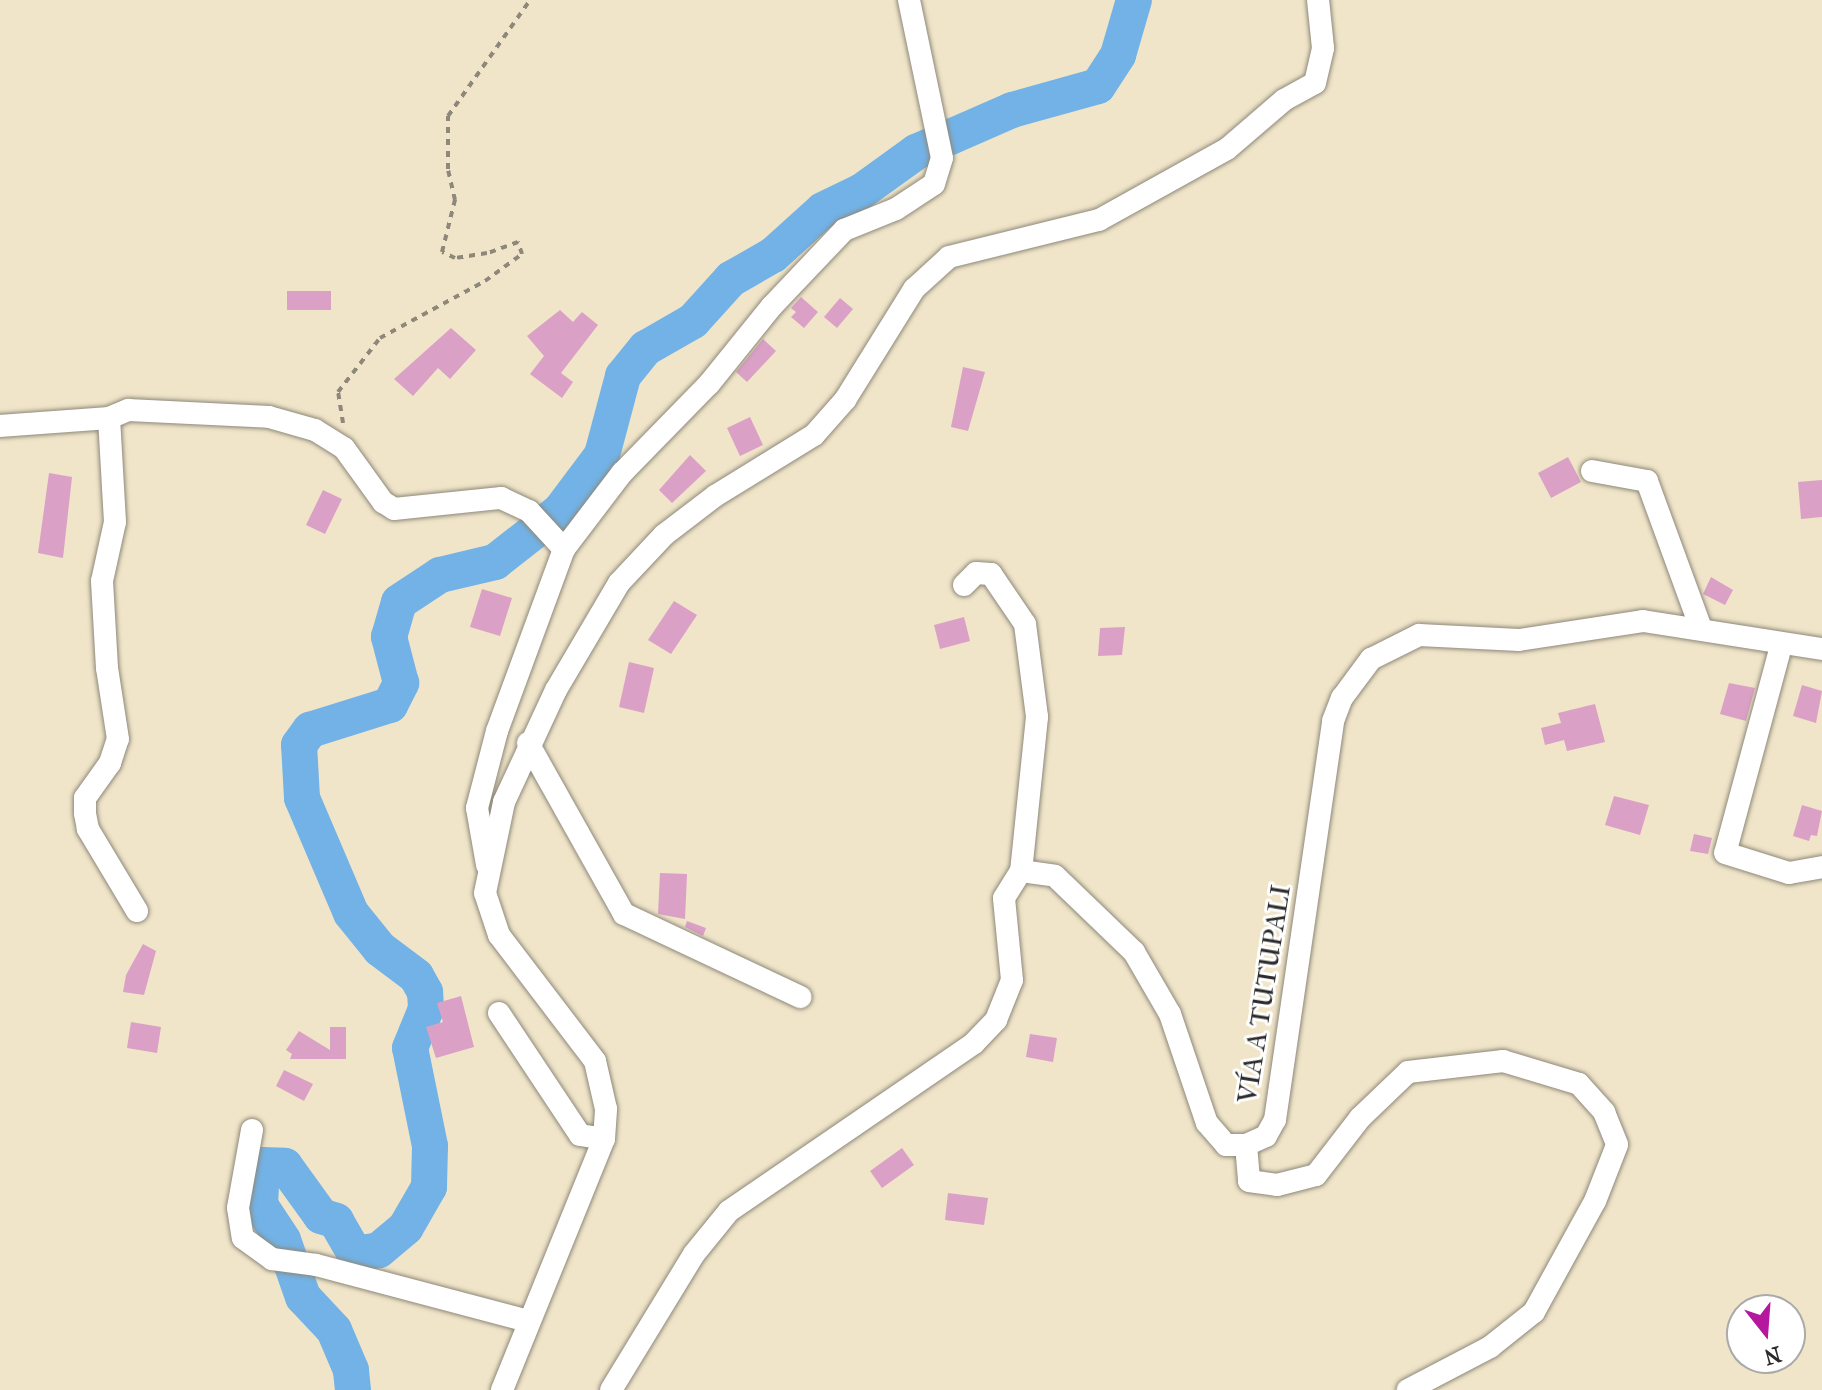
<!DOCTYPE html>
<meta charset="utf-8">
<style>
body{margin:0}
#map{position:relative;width:1822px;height:1390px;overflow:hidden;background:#f0e5c9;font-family:"IM FELL French Canon",serif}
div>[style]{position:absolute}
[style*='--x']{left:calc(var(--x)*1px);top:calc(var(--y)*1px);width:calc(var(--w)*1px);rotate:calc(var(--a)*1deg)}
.river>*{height:36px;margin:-18px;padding:0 18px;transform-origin:18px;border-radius:18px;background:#72b2e6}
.building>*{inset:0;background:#dba0c6}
.path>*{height:4px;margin-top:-2px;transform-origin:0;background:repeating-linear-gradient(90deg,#8e887a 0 6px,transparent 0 12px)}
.roads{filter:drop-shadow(0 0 2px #8e887a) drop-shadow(0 0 2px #8e887a)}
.minor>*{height:22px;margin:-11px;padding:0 11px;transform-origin:11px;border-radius:11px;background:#fff}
span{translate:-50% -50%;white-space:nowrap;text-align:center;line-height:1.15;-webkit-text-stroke:6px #fff;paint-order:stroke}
.street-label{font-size:28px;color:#2b2b2b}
.north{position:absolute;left:1726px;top:1294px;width:80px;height:80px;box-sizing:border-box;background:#fff;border:2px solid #aaa;border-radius:50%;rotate:163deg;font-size:22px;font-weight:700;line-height:32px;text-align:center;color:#2b2b2b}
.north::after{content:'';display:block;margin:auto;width:28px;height:36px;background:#b5179e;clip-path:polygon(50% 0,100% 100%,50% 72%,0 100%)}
</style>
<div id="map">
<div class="river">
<div style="--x:353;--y:1390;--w:20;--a:-96"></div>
<div style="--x:351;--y:1370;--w:43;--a:-113"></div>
<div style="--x:334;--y:1330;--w:45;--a:-133.2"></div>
<div style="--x:303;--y:1297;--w:60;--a:-109.3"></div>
<div style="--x:283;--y:1240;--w:42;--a:-123.3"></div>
<div style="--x:260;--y:1205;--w:40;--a:-87.1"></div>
<div style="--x:262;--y:1165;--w:23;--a:2"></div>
<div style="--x:285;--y:1166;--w:62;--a:54.2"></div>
<div style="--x:321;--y:1216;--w:16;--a:18"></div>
<div style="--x:336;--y:1221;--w:38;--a:60"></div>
<div style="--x:355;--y:1254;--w:24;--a:-9"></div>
<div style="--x:379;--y:1250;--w:35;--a:-40"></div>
<div style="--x:406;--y:1227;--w:46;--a:-60.1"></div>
<div style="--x:429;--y:1187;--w:41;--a:-88.6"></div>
<div style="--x:430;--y:1146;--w:100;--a:-101.5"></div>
<div style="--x:410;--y:1048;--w:42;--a:-67.7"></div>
<div style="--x:426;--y:1009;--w:17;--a:-93"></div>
<div style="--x:425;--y:992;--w:18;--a:-119"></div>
<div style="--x:416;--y:976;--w:45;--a:-143.1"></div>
<div style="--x:380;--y:949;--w:46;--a:-128.9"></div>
<div style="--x:351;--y:913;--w:125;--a:-113.1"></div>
<div style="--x:302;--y:798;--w:53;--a:-93.2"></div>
<div style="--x:299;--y:745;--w:19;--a:-54"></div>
<div style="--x:310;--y:730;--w:84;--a:-17.4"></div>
<div style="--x:390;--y:705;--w:25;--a:-63"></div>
<div style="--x:401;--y:683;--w:48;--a:-104.6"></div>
<div style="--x:389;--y:637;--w:36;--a:-74"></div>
<div style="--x:399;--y:602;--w:49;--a:-33.4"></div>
<div style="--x:440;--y:575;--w:57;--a:-13.3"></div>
<div style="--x:495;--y:562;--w:83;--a:-38.1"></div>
<div style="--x:560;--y:511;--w:70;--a:-53.1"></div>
<div style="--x:602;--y:455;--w:82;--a:-75.1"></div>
<div style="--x:623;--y:376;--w:36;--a:-51"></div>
<div style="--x:646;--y:348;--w:54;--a:-29.9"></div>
<div style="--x:693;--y:321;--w:57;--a:-47.9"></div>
<div style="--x:731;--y:279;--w:48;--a:-29.7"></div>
<div style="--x:773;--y:255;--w:67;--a:-42"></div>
<div style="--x:823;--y:210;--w:43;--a:-26"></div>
<div style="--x:862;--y:191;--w:67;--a:-35.8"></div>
<div style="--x:916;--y:152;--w:105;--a:-23.6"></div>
<div style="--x:1012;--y:110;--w:89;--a:-15.6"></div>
<div style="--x:1098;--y:86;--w:37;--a:-57"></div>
<div style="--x:1118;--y:55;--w:57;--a:-73.8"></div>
</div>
<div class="building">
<div style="clip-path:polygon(287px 291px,331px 291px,331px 310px,287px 310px)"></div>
<div style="clip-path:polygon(801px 297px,818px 312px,804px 328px,791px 317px,796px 312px,791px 308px)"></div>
<div style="clip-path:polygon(840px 298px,853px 309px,837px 328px,824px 317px)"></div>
<div style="clip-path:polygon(560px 310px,573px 322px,582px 312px,598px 325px,561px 373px,573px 382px,562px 398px,530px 374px,544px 356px,527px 336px)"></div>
<div style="clip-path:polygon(451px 328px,476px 350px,450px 379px,438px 368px,413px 396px,394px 379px)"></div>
<div style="clip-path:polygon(763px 339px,776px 351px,747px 382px,736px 372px)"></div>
<div style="clip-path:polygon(963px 367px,985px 372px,968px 431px,951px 427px)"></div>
<div style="clip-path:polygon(750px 417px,763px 445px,740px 456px,727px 428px)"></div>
<div style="clip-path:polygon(690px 455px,706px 471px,672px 503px,659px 490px)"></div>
<div style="clip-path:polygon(1568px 457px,1581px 482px,1551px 498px,1538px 473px)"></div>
<div style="clip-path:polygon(49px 473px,72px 477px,63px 558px,38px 553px)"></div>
<div style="clip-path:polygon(1822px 480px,1822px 517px,1801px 519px,1798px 482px)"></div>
<div style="clip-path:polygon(323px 490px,342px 499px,325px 534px,306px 525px)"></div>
<div style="clip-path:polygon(1711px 577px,1733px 590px,1725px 605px,1703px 594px)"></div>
<div style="clip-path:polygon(482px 589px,512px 598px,500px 636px,470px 627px)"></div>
<div style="clip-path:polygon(674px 601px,697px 615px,671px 654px,648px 640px)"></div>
<div style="clip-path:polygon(964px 617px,970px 641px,940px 649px,934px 625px)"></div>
<div style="clip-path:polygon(1125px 627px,1122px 655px,1098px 656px,1100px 628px)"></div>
<div style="clip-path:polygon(629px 662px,654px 668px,644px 713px,619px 707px)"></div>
<div style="clip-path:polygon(1729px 683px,1755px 688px,1746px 721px,1720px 714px)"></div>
<div style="clip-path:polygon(1802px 685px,1822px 691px,1816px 723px,1793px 716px)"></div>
<div style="clip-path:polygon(1595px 704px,1605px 742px,1567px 751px,1564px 740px,1545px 745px,1541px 728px,1561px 723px,1558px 713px)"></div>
<div style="clip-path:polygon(1614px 796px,1649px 805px,1640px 835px,1605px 825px)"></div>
<div style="clip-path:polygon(1802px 805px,1822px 811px,1817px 836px,1811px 835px,1809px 841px,1793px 836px)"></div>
<div style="clip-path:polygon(1694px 834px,1712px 838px,1708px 854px,1690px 851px)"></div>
<div style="clip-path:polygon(660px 873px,687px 874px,685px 919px,658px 914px)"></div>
<div style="clip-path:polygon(687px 921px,706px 928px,703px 936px,685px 927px)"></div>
<div style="clip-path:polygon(143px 944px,156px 951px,144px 995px,123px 992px,126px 975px)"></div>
<div style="clip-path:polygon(461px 996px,474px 1047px,436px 1058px,426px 1027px,443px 1022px,437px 1003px)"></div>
<div style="clip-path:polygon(131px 1022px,161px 1027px,157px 1053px,127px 1048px)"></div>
<div style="clip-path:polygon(330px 1027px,346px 1027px,346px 1059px,290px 1059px,292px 1054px,286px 1050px,299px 1031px,330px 1050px)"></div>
<div style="clip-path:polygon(1030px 1034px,1057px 1038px,1053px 1062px,1026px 1057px)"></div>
<div style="clip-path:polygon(284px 1070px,313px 1084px,304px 1101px,276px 1086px)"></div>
<div style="clip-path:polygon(902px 1148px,914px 1165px,882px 1188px,870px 1171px)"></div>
<div style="clip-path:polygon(948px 1193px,988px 1198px,984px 1225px,945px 1220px)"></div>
</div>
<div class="path">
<div style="--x:343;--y:423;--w:31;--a:-99"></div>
<div style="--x:338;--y:392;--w:68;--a:-52.1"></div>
<div style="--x:380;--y:338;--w:119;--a:-28.5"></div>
<div style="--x:485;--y:281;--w:46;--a:-36.1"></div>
<div style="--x:522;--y:254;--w:13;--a:-108"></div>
<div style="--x:518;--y:242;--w:33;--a:160"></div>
<div style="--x:487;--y:253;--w:32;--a:171"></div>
<div style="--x:455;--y:258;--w:14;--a:-155"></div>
<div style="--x:442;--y:252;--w:54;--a:-76"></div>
<div style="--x:455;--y:200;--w:32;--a:-103"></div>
<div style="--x:448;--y:169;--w:53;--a:-90"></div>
<div style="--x:448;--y:116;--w:142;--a:-54.7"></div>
</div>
<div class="roads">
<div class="minor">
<div style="--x:0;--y:426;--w:109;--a:-4.2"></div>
<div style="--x:1592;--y:471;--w:56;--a:10.3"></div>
<div style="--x:1647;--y:481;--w:154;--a:69.9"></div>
<div style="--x:564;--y:549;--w:96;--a:-52.7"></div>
<div style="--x:622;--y:473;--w:124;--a:-45.7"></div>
<div style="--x:709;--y:384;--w:100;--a:-51.1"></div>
<div style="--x:772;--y:306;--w:105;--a:-46.5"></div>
<div style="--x:844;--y:230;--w:56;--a:-22"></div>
<div style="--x:896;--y:209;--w:45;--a:-33.3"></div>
<div style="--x:934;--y:184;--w:27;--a:-73"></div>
<div style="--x:942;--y:158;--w:161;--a:-101.8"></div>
<div style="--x:964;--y:585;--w:17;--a:-45"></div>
<div style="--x:976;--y:573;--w:15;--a:4"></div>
<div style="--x:991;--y:574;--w:60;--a:55.8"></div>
<div style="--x:1025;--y:624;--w:94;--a:82.6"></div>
<div style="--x:1037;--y:717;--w:155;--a:95.9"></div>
<div style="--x:1781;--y:646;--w:214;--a:105.1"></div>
<div style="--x:1725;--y:853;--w:67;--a:17.4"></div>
<div style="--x:1789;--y:873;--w:34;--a:-10"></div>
<div style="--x:528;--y:743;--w:196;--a:60.7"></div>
<div style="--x:624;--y:914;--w:195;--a:25.2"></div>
<div style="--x:137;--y:911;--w:96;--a:-120.9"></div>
<div style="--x:88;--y:829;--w:16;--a:-101"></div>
<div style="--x:85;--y:813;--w:15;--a:-90"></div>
<div style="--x:85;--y:798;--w:43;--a:-54.5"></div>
<div style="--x:110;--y:763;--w:25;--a:-72"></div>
<div style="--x:118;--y:739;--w:72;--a:-98.8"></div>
<div style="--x:107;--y:668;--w:87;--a:-93.3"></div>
<div style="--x:102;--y:581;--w:60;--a:-77.6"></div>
<div style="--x:115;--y:522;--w:104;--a:-93.3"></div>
<div style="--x:109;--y:418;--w:21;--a:-23"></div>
<div style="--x:128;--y:410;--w:141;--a:2.8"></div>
<div style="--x:269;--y:417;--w:48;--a:15.8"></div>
<div style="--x:315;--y:430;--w:34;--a:32"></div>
<div style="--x:344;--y:448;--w:67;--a:54.2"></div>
<div style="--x:383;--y:502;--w:13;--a:32"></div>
<div style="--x:394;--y:509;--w:108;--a:-5.9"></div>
<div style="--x:501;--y:498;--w:31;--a:25"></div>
<div style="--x:529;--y:511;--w:52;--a:47.4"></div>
<div style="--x:564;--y:549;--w:194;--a:110.2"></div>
<div style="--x:497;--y:731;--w:80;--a:104.6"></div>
<div style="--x:477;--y:808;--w:58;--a:80"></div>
<div style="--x:499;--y:1013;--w:146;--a:56.4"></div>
<div style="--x:580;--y:1135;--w:24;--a:9"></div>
<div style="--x:252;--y:1130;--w:79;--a:100.2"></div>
<div style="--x:238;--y:1208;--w:30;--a:81"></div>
<div style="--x:243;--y:1238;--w:36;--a:36"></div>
<div style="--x:272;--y:1259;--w:44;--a:7.8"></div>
<div style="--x:316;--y:1265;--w:219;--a:14.8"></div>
<div style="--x:1246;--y:1145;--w:36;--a:85"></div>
<div style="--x:1249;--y:1181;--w:28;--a:8"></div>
<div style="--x:1277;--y:1185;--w:40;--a:-14.4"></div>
<div style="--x:1316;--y:1175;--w:72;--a:-52.3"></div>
<div style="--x:1360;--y:1118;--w:66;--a:-43.8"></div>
<div style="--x:1408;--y:1072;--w:96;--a:-6.6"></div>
<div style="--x:1503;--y:1061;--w:79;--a:16.8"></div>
<div style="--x:1579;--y:1084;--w:38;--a:48"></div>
<div style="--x:1604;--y:1112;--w:35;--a:68"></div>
<div style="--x:1617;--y:1145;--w:60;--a:111.4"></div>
<div style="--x:1595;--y:1201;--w:127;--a:118.8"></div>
<div style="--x:1534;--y:1312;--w:56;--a:141.5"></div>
<div style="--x:1490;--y:1347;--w:93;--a:152.3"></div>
<div style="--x:502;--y:1390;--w:271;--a:-67.9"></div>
<div style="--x:604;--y:1139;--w:30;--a:-86"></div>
<div style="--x:606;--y:1109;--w:49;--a:-102.9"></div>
<div style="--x:595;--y:1061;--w:158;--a:-127.3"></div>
<div style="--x:499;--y:935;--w:44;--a:-108.4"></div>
<div style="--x:485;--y:893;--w:93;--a:-78.2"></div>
<div style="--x:504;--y:802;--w:123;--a:-65.1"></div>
<div style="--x:556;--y:690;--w:124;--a:-59.5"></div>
<div style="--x:619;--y:583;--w:66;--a:-46.8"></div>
<div style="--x:664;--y:535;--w:64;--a:-37.4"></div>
<div style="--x:715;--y:496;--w:116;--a:-31.6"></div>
<div style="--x:814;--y:435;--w:47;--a:-48.5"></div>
<div style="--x:845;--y:400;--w:131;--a:-58.1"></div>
<div style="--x:914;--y:289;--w:47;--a:-42.4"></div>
<div style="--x:949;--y:257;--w:154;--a:-13.9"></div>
<div style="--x:1099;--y:220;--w:146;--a:-29"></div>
<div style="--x:1227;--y:149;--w:75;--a:-40.7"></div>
<div style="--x:1284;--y:100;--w:35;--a:-29"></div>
<div style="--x:1315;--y:83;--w:36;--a:-77"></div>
<div style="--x:1323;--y:48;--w:48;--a:-95.9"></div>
<div style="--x:611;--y:1390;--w:159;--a:-58.6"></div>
<div style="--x:694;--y:1254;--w:55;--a:-50.9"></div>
<div style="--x:729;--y:1211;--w:297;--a:-34.4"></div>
<div style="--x:974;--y:1043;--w:32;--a:-46"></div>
<div style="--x:996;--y:1020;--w:43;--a:-68.2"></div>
<div style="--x:1012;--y:980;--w:82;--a:-95.6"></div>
<div style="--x:1004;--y:898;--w:32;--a:-58"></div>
<div style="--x:1021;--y:871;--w:34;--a:8"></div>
<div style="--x:1055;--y:876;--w:110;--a:43.9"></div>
<div style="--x:1134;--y:952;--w:72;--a:59.9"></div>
<div style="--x:1170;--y:1014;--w:115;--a:71.3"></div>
<div style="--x:1207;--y:1123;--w:29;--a:49"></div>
<div style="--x:1226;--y:1145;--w:20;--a:0"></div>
<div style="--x:1246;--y:1145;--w:22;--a:-24"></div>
<div style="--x:1266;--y:1136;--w:18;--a:-61"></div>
<div style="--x:1275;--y:1120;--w:403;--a:-81.7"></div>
<div style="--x:1333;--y:721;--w:25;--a:-69"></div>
<div style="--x:1342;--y:698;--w:49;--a:-53.4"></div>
<div style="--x:1371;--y:659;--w:54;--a:-26.6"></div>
<div style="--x:1419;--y:635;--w:100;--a:2.9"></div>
<div style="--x:1519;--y:640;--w:125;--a:-8.7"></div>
<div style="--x:1643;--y:621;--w:181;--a:8.9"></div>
</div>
</div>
<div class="street-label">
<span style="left:1264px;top:994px;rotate:-81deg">VÍA A TUTUPALI</span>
</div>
<div class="north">N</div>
</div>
